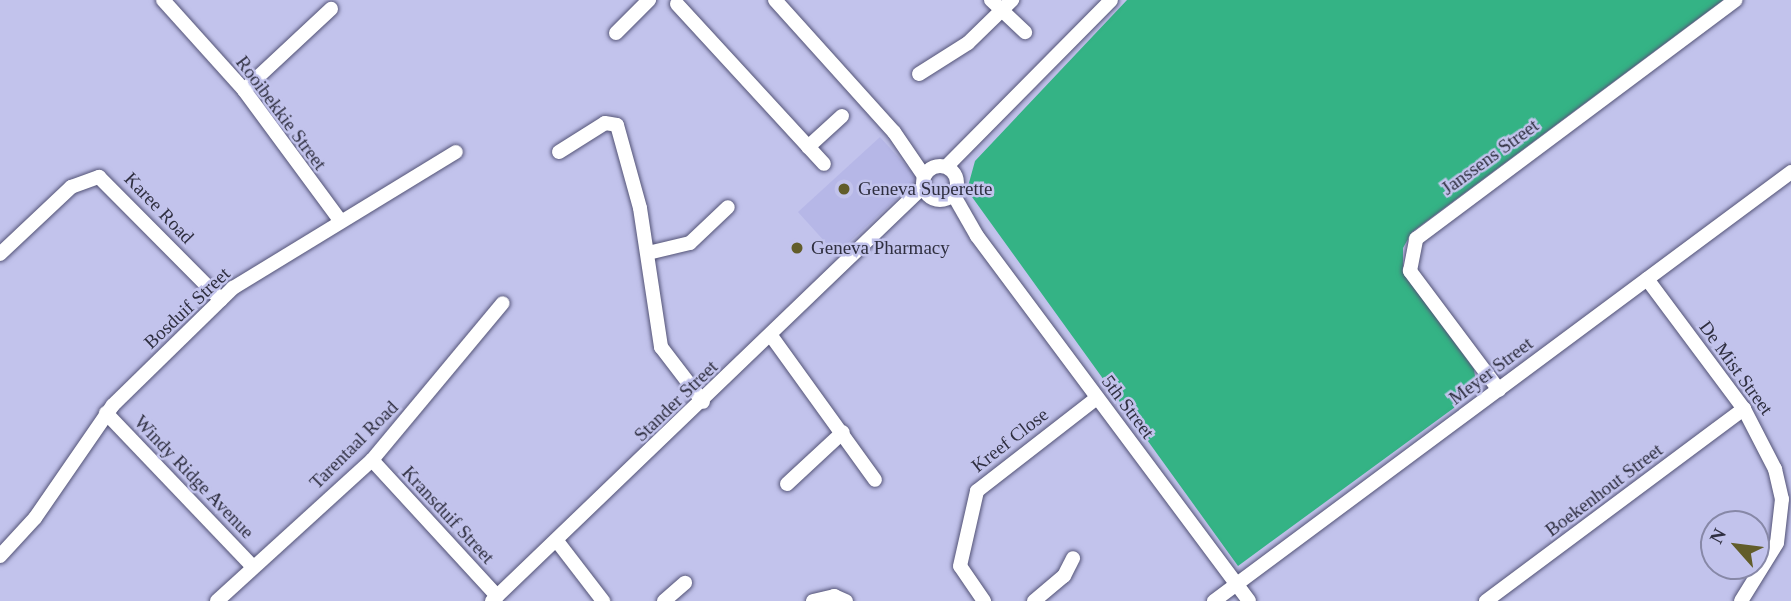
<!DOCTYPE html>
<style>
body{margin:0}
#map{position:relative;width:1791px;height:601px;overflow:hidden;background:#c2c3ec;font-family:"Times New Roman",serif}
div>[style]{position:absolute}
[style*='--x']{left:calc(var(--x)*1px);top:calc(var(--y)*1px);width:calc(var(--w)*1px);rotate:calc(var(--a)*1deg)}
.built>*{inset:0;background:#b6b7e7}
.green>*{inset:0;background:#34b385}
.roads{filter:drop-shadow(0 0 2px #535376) drop-shadow(0 0 2px #535376)}
.minor>*{height:14px;margin:-7px;padding:0 7px;transform-origin:7px;border-radius:7px;background:#fff}
.minor>.ring{margin:-7px;padding:0;box-sizing:content-box;background:none;border:14px solid #fff;border-radius:50%}
.dots>*{width:19px;height:19px;translate:-50% -50%;box-sizing:border-box;border:4px solid #c2c3ec;border-radius:50%}
span{translate:-50% -50%;white-space:nowrap;text-align:center;line-height:1.15;-webkit-text-stroke:5px #c2c3ec;paint-order:stroke}
.street-label{font-size:19px;color:#2f2f40}
.poi-label{font-size:19px;color:#2f2f40}
.left{translate:0 -50%;text-align:left}
.north{position:absolute;left:1700px;top:510px;width:70px;height:70px;box-sizing:border-box;background:#c2c3ec;border:2px solid #8788a7;border-radius:50%;rotate:298deg;font-size:19px;font-weight:700;line-height:28px;text-align:center;color:#2f2f40}
.north::after{content:'';display:block;margin:auto;width:24px;height:32px;background:#625d2a;clip-path:polygon(50% 0,100% 100%,50% 72%,0 100%)}
</style>
<div id="map">
<div class="built">
<div style="clip-path:polygon(880px 137px,918px 179px,836px 254px,798px 212px)"></div>
</div>
<div class="green">
<div style="clip-path:polygon(1127px 0,1723px 0,1412px 232px,1403px 248px,1403px 273px,1474px 369px,1477px 391px,1238px 566px,967px 190px,975px 161px)"></div>
</div>
<div class="roads">
<div class="minor">
<div style="--x:163;--y:0;--w:121;--a:48"></div>
<div style="--x:244;--y:90;--w:160;--a:53.6"></div>
<div style="--x:775;--y:0;--w:178;--a:48"></div>
<div style="--x:894;--y:132;--w:53;--a:55.7"></div>
<div style="--x:991;--y:0;--w:47;--a:43.3"></div>
<div style="--x:677;--y:4;--w:217;--a:47.4"></div>
<div style="--x:616;--y:33;--w:47;--a:-45"></div>
<div style="--x:919;--y:74;--w:58;--a:-32.3"></div>
<div style="--x:968;--y:43;--w:62;--a:-44.3"></div>
<div style="--x:244;--y:90;--w:119;--a:-43"></div>
<div style="--x:808;--y:147;--w:46;--a:-42.4"></div>
<div style="--x:559;--y:152;--w:54;--a:-32.2"></div>
<div style="--x:605;--y:123;--w:12;--a:9"></div>
<div style="--x:617;--y:125;--w:86;--a:74.5"></div>
<div style="--x:640;--y:208;--w:141;--a:81.4"></div>
<div style="--x:661;--y:347;--w:69;--a:52.6"></div>
<div class="ring" style="left:923px;top:166px;width:20px;height:20px"></div>
<div style="--x:947;--y:166;--w:233;--a:-45.3"></div>
<div style="--x:953;--y:194;--w:48;--a:60.3"></div>
<div style="--x:977;--y:236;--w:455;--a:53.3"></div>
<div style="--x:648;--y:253;--w:43;--a:-13.4"></div>
<div style="--x:690;--y:243;--w:52;--a:-43.5"></div>
<div style="--x:0;--y:254;--w:98;--a:-43.3"></div>
<div style="--x:71;--y:187;--w:30;--a:-20"></div>
<div style="--x:99;--y:177;--w:173;--a:45.2"></div>
<div style="--x:1647;--y:279;--w:162;--a:53.3"></div>
<div style="--x:1744;--y:409;--w:68;--a:62.7"></div>
<div style="--x:1775;--y:469;--w:31;--a:77"></div>
<div style="--x:1782;--y:499;--w:44;--a:96.5"></div>
<div style="--x:1777;--y:543;--w:68;--a:121.8"></div>
<div style="--x:772;--y:337;--w:176;--a:54.2"></div>
<div style="--x:1499;--y:390;--w:149;--a:-126.8"></div>
<div style="--x:1410;--y:271;--w:33;--a:-79"></div>
<div style="--x:1416;--y:239;--w:399;--a:-36.8"></div>
<div style="--x:106;--y:413;--w:213;--a:46.3"></div>
<div style="--x:372;--y:460;--w:185;--a:47.4"></div>
<div style="--x:787;--y:484;--w:76;--a:-42.9"></div>
<div style="--x:557;--y:541;--w:76;--a:52.5"></div>
<div style="--x:0;--y:556;--w:52;--a:-47.4"></div>
<div style="--x:35;--y:518;--w:137;--a:-55.4"></div>
<div style="--x:113;--y:405;--w:168;--a:-44.3"></div>
<div style="--x:233;--y:288;--w:261;--a:-31.4"></div>
<div style="--x:217;--y:601;--w:210;--a:-42.3"></div>
<div style="--x:372;--y:460;--w:204;--a:-50.2"></div>
<div style="--x:492;--y:601;--w:598;--a:-43.85"></div>
<div style="--x:664;--y:601;--w:28;--a:-41"></div>
<div style="--x:813;--y:601;--w:22;--a:-13"></div>
<div style="--x:834;--y:596;--w:13;--a:23"></div>
<div style="--x:984;--y:601;--w:42;--a:-124.4"></div>
<div style="--x:960;--y:566;--w:77;--a:-77.2"></div>
<div style="--x:977;--y:491;--w:152;--a:-37.8"></div>
<div style="--x:1034;--y:601;--w:39;--a:-40"></div>
<div style="--x:1064;--y:576;--w:20;--a:-63"></div>
<div style="--x:1214;--y:601;--w:719;--a:-36.63"></div>
<div style="--x:1486;--y:601;--w:322;--a:-36.7"></div>
</div>
</div>
<div class="dots">
<div style="left:844px;top:189px;background:#625d2a"></div>
<div style="left:797px;top:248px;background:#625d2a"></div>
</div>
<div class="street-label">
<span style="left:281px;top:113px;rotate:53deg">Rooibekkie Street</span>
<span style="left:1490px;top:157px;rotate:-36deg">Janssens Street</span>
<span style="left:159px;top:208px;rotate:46deg">Karee Road</span>
<span style="left:187px;top:308px;rotate:-43deg">Bosduif Street</span>
<span style="left:1736px;top:368px;rotate:54deg">De Mist Street</span>
<span style="left:1491px;top:371px;rotate:-37deg">Meyer Street</span>
<span style="left:676px;top:401px;rotate:-44deg">Stander Street</span>
<span style="left:1128px;top:407px;rotate:53deg">5th Street</span>
<span style="left:1010px;top:440px;rotate:-38deg">Kreef Close</span>
<span style="left:354px;top:445px;rotate:-45deg">Tarentaal Road</span>
<span style="left:194px;top:477px;rotate:46deg">Windy Ridge Avenue</span>
<span style="left:1604px;top:490px;rotate:-37deg">Boekenhout Street</span>
<span style="left:448px;top:515px;rotate:47deg">Kransduif Street</span>
</div>
<div class="poi-label">
<span class="left" style="left:858px;top:189px">Geneva Superette</span>
<span class="left" style="left:811px;top:248px">Geneva Pharmacy</span>
</div>
<div class="north">N</div>
</div>
